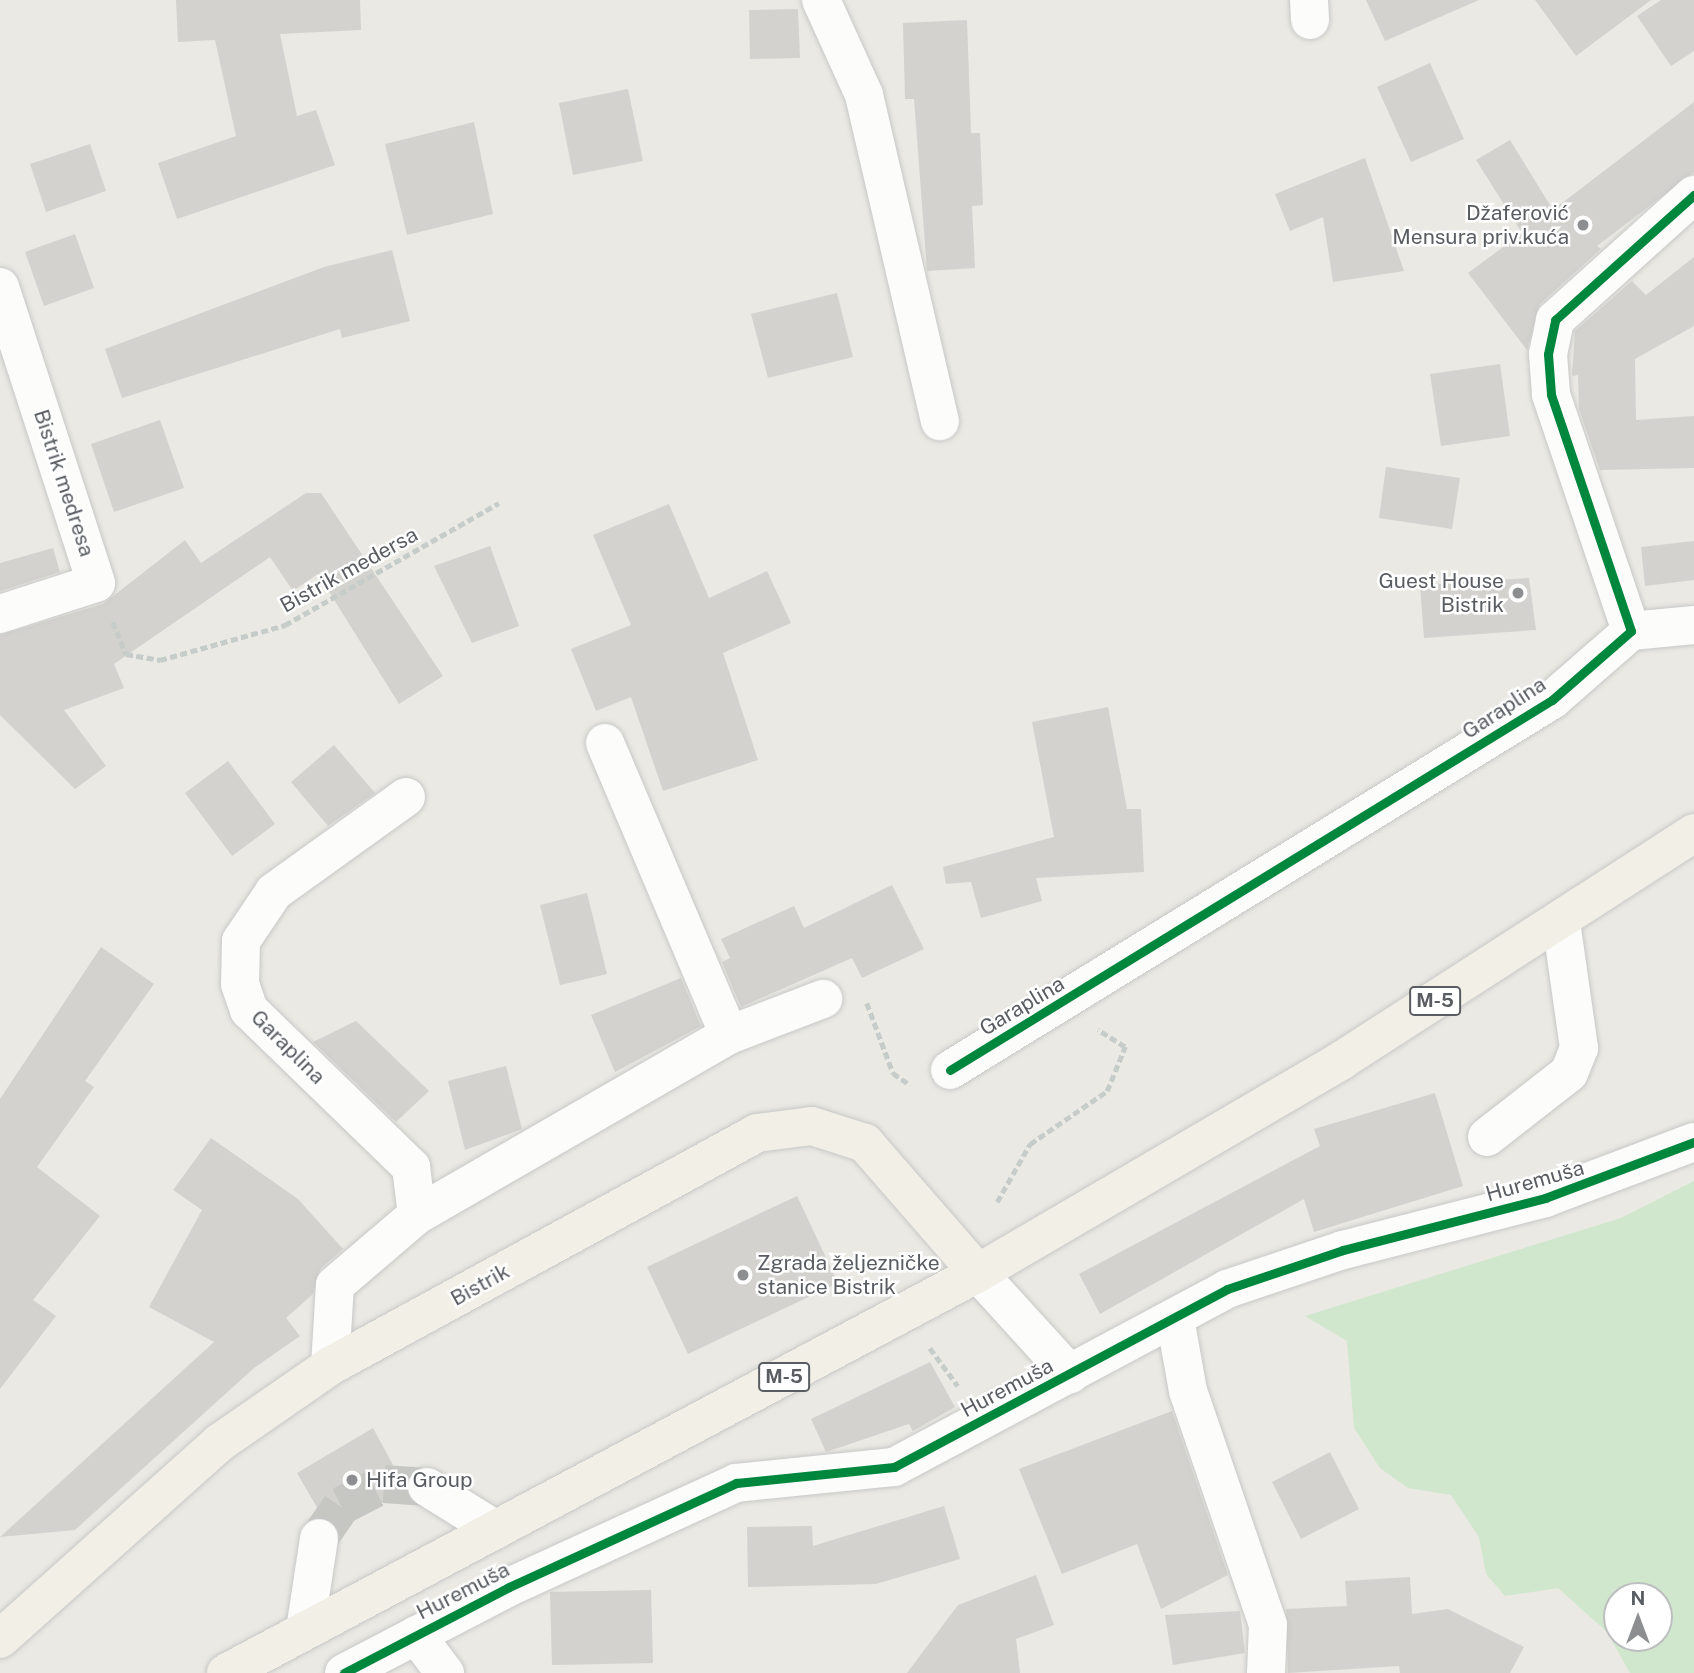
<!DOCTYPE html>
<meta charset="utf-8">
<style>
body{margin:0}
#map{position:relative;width:1694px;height:1673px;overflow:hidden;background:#eae9e3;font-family:"Public Sans",sans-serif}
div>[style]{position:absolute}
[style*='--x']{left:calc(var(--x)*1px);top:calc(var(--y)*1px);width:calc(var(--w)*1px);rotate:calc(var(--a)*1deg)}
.green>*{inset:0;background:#d0e7cd}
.building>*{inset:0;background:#d3d2ce}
.minor-tunnel>*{height:38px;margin-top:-19px;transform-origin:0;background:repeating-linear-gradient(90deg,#c6c6c3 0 38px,transparent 0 57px)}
.path>*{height:4.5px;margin-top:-2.25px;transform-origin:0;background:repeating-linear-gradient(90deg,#c6ccc9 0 7px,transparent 0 10.5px)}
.roads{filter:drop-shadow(0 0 2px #c7c8c7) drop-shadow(0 0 2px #c7c8c7)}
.minor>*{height:38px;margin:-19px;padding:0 19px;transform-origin:19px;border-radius:19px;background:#fcfcfb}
.major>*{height:38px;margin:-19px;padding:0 19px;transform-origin:19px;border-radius:19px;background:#f2f0e6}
.cycleway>*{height:9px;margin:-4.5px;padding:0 4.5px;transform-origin:4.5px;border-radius:4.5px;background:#00873e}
.dots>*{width:19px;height:19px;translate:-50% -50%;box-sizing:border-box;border:4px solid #fff;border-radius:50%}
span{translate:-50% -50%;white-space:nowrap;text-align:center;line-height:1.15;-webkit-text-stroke:5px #fff;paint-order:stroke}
.shield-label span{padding:2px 5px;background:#fff;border:2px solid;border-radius:5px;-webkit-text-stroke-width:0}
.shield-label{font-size:19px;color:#595d62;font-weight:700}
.poi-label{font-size:21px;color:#595d62}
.right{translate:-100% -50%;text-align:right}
.left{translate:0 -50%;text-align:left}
.street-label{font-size:21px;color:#595d62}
.north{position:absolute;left:1603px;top:1582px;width:70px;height:70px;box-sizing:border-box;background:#fff;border:2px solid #bdbec0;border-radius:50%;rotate:0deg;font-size:19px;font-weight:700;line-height:28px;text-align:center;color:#595d62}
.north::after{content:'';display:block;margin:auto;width:24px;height:32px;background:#8c8e8f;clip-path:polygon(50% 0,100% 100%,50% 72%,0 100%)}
</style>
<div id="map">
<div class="green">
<div style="clip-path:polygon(evenodd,1694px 1181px,1694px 1673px,1630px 1673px,1607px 1632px,1558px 1588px,1505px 1596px,1486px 1574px,1479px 1537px,1451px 1495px,1408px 1488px,1380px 1468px,1354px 1428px,1347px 1341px,1305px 1316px,1621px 1218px,1694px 1181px,1617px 1596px,1659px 1596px,1659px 1638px,1617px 1638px,1617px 1596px)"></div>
</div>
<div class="building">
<div style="clip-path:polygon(176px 0,360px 0,361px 30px,280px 34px,297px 116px,316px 110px,335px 165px,177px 219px,158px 163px,236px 136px,215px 40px,178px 42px)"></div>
<div style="clip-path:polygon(1366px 0,1479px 0,1385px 41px)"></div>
<div style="clip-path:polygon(1535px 0,1651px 0,1576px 56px)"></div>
<div style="clip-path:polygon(1661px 0,1694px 0,1694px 51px,1671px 66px,1637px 16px)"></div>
<div style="clip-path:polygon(798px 9px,800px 58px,750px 59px,749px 10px)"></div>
<div style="clip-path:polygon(967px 20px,971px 133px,980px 133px,983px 205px,972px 206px,975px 268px,927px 271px,914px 99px,905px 99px,903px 23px)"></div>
<div style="clip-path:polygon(1430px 63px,1464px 139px,1411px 162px,1377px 87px)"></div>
<div style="clip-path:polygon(628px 89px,643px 161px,573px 175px,559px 103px)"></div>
<div style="clip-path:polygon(1694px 102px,1694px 172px,1597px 246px,1601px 249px,1540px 304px,1527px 350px,1468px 273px,1522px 233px,1476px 160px,1510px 140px,1553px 210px)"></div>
<div style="clip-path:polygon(474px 122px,493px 214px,407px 235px,385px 144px)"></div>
<div style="clip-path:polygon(90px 144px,106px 191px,46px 212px,30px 164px)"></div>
<div style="clip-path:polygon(1365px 158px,1404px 271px,1333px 282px,1323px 217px,1290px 231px,1275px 194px)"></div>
<div style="clip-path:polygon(75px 234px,94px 288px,44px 306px,25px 252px)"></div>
<div style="clip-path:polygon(392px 250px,410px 321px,342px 338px,340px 329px,122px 398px,105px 349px,324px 267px)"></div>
<div style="clip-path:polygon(1694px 257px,1694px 326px,1635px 359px,1636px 420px,1694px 416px,1694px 468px,1600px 470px,1579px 409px,1578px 375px,1572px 376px,1575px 331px,1632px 281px,1646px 295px)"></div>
<div style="clip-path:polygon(837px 293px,853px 357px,768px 378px,751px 314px)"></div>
<div style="clip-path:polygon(1500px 364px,1510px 436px,1441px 446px,1430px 374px)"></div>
<div style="clip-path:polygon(160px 420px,184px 488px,114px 512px,91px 444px)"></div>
<div style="clip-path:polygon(1386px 467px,1460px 478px,1452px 529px,1379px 518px)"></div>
<div style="clip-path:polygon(306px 493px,321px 493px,443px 676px,399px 704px,318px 574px,293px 591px,270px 557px,114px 664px,124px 688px,64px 710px,106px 766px,75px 789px,0 715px,0 635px,103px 604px,185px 540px,201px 563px)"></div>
<div style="clip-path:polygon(669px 504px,709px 598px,767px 571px,791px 623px,723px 653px,758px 760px,663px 791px,631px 697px,596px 711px,571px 649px,631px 625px,593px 535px)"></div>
<div style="clip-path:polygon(1694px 541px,1694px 580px,1645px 586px,1641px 547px)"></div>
<div style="clip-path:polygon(490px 546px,519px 626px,472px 643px,434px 566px)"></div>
<div style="clip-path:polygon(53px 548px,60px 572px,0 591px,0 563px)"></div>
<div style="clip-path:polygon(1529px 578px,1536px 630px,1424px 638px,1420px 585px)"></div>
<div style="clip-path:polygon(1108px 707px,1127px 809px,1141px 809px,1144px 872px,1036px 878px,1042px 901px,981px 918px,971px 882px,946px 884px,943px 867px,1054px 837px,1032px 722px)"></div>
<div style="clip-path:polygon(334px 745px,375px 793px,328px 826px,291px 782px)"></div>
<div style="clip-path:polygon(228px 761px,275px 824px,232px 856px,185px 793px)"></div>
<div style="clip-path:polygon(892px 885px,924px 949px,862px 978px,852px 958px,741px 1007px,722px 962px,730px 958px,721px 939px,794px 906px,804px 928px)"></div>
<div style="clip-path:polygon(587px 893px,607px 974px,560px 985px,540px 905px)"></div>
<div style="clip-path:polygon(101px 947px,154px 984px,85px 1081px,94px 1087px,37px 1167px,100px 1216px,33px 1300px,56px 1316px,0 1389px,0 1099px)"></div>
<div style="clip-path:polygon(681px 978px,701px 1026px,615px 1072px,591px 1015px)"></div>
<div style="clip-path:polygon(356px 1021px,429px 1091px,396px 1122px,313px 1042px)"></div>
<div style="clip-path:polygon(506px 1066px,522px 1129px,465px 1150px,448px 1081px)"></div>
<div style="clip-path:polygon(1435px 1093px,1463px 1186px,1314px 1232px,1304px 1199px,1100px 1314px,1079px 1274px,1320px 1146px,1314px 1129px)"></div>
<div style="clip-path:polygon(211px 1138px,298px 1199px,343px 1249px,320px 1269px,313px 1294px,286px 1318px,300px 1336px,254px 1368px,75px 1530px,0 1537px,214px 1342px,149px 1307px,202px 1210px,173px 1190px)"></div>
<div style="clip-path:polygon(797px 1196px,838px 1283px,688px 1354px,647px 1267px)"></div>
<div style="clip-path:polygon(930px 1362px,955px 1407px,913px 1431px,909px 1424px,826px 1452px,811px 1419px)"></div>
<div style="clip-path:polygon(1172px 1411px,1228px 1575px,1161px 1609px,1137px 1544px,1062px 1574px,1019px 1469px)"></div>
<div style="clip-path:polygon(373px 1428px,406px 1489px,338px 1528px,322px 1516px,297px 1473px)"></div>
<div style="clip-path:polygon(1330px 1452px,1359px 1509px,1301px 1539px,1272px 1482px)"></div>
<div style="clip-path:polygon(944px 1506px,960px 1559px,876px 1584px,748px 1587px,747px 1527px,812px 1526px,813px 1546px)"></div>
<div style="clip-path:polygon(1036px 1575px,1054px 1625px,1016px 1639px,1020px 1673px,907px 1673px,958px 1605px)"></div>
<div style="clip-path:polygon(1410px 1577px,1412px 1614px,1448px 1609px,1524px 1647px,1510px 1673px,1400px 1673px,1399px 1666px,1288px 1673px,1286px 1609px,1347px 1606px,1345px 1581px)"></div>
<div style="clip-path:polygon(651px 1590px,653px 1663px,552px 1665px,550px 1592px)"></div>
<div style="clip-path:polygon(1240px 1611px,1245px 1653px,1173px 1665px,1165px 1615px)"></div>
</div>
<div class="minor-tunnel">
<div style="--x:319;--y:1538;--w:39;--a:-55"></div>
<div style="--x:341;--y:1506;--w:48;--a:-27.1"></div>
<div style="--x:384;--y:1484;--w:43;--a:4"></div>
</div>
<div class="path">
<div style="--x:113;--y:622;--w:35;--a:68"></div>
<div style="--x:126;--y:654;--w:35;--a:10"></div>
<div style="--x:160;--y:660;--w:130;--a:-15.6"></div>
<div style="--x:285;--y:625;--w:246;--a:-29.7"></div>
<div style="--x:867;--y:1003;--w:75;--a:69.6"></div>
<div style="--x:893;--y:1073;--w:21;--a:35"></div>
<div style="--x:997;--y:1202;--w:67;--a:-60.4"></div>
<div style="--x:1030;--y:1144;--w:93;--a:-34.5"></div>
<div style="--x:1107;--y:1091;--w:48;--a:-67.8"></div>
<div style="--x:1125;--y:1047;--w:32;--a:-148"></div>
<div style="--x:930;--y:1348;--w:47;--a:53.6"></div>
</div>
<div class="roads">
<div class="minor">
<div style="--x:821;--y:0;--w:104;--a:65.6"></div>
<div style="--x:864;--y:95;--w:335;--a:76.9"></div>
<div style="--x:1309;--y:0;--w:20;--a:87"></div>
<div style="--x:0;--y:287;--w:311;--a:72"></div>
<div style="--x:96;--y:583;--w:101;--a:162.1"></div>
<div style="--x:1631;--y:631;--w:63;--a:-5.4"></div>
<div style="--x:605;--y:743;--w:317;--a:67"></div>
<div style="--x:406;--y:797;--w:163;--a:144.3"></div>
<div style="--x:274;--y:892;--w:59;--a:124"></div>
<div style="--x:241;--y:941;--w:43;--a:91.3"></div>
<div style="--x:240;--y:984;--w:28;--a:71"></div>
<div style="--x:249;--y:1010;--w:226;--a:44.1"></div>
<div style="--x:411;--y:1167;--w:48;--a:82.9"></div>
<div style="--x:950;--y:1070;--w:707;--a:-31.58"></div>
<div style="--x:1552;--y:700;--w:105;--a:-41.1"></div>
<div style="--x:1631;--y:631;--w:250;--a:-108.7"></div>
<div style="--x:1551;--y:394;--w:40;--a:-94.3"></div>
<div style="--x:1548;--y:354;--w:35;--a:-78"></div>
<div style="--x:1555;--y:320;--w:187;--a:-42"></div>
<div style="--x:1487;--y:1137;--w:104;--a:-38"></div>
<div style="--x:1569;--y:1073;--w:27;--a:-68"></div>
<div style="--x:1579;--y:1048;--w:128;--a:-98.1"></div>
<div style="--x:978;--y:1273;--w:137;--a:47.7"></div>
<div style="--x:1175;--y:1318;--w:74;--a:79.9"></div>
<div style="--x:1188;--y:1391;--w:247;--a:71.1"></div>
<div style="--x:1268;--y:1625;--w:48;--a:92.4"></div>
<div style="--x:330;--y:1366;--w:81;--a:-86.5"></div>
<div style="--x:335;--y:1285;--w:108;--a:-40.5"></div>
<div style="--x:417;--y:1215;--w:360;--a:-30"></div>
<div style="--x:729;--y:1035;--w:101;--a:-21"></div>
<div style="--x:427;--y:1487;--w:81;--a:31.9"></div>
<div style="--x:305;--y:1630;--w:93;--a:-81.3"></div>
<div style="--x:416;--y:1635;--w:48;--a:52.7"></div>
<div style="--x:344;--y:1673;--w:186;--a:-27.5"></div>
<div style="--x:509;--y:1587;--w:250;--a:-24.6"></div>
<div style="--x:736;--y:1483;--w:159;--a:-5.8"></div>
<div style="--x:894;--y:1467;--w:378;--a:-28.1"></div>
<div style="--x:1227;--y:1289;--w:122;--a:-18.6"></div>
<div style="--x:1343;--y:1250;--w:209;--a:-14.4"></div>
<div style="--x:1545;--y:1198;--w:159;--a:-20.6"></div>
</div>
<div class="major">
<div style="--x:0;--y:1639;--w:294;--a:-41.8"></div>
<div style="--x:219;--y:1443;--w:135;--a:-34.7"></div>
<div style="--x:330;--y:1366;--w:486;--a:-28.6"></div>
<div style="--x:757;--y:1133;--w:55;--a:-7.3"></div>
<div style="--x:812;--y:1126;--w:56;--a:17.8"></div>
<div style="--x:865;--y:1143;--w:172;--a:49"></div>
<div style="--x:226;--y:1673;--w:852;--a:-28.01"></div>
<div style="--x:978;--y:1273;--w:422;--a:-30.3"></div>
<div style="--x:1342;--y:1060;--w:419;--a:-32.8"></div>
</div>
</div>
<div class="cycleway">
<div style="--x:950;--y:1070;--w:707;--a:-31.58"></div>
<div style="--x:1552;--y:700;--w:105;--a:-41.1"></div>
<div style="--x:1631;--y:631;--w:250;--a:-108.7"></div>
<div style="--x:1551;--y:394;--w:40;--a:-94.3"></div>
<div style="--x:1548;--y:354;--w:35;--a:-78"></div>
<div style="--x:1555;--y:320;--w:187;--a:-42"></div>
<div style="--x:344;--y:1673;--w:186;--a:-27.5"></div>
<div style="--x:509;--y:1587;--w:250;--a:-24.6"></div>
<div style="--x:736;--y:1483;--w:159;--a:-5.8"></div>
<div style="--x:894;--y:1467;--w:378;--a:-28.1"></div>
<div style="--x:1227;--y:1289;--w:122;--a:-18.6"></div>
<div style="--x:1343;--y:1250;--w:209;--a:-14.4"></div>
<div style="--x:1545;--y:1198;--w:159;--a:-20.6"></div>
</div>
<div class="dots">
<div style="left:1583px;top:225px;background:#8c8e8f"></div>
<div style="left:1518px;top:593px;background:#8c8e8f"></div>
<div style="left:743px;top:1275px;background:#8c8e8f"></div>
<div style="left:352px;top:1480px;background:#8c8e8f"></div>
</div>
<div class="shield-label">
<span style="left:1435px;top:1001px">M-5</span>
<span style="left:784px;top:1377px">M-5</span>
</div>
<div class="poi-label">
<span class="right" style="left:1569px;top:225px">Džaferović<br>Mensura priv.kuća</span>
<span class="right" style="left:1504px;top:593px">Guest House<br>Bistrik</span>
<span class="left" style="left:757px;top:1275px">Zgrada željezničke<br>stanice Bistrik</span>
<span class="left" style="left:366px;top:1480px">Hifa Group</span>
</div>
<div class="street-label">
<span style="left:64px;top:483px;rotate:72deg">Bistrik medresa</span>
<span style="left:349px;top:570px;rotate:-29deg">Bistrik medersa</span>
<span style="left:1504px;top:708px;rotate:-33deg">Garaplina</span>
<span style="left:1022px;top:1006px;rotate:-31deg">Garaplina</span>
<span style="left:288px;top:1047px;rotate:45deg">Garaplina</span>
<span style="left:1535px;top:1181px;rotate:-16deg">Huremuša</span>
<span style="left:480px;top:1285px;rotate:-29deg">Bistrik</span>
<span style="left:1007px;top:1388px;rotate:-28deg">Huremuša</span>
<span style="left:463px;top:1591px;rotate:-27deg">Huremuša</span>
</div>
<div class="north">N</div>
</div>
